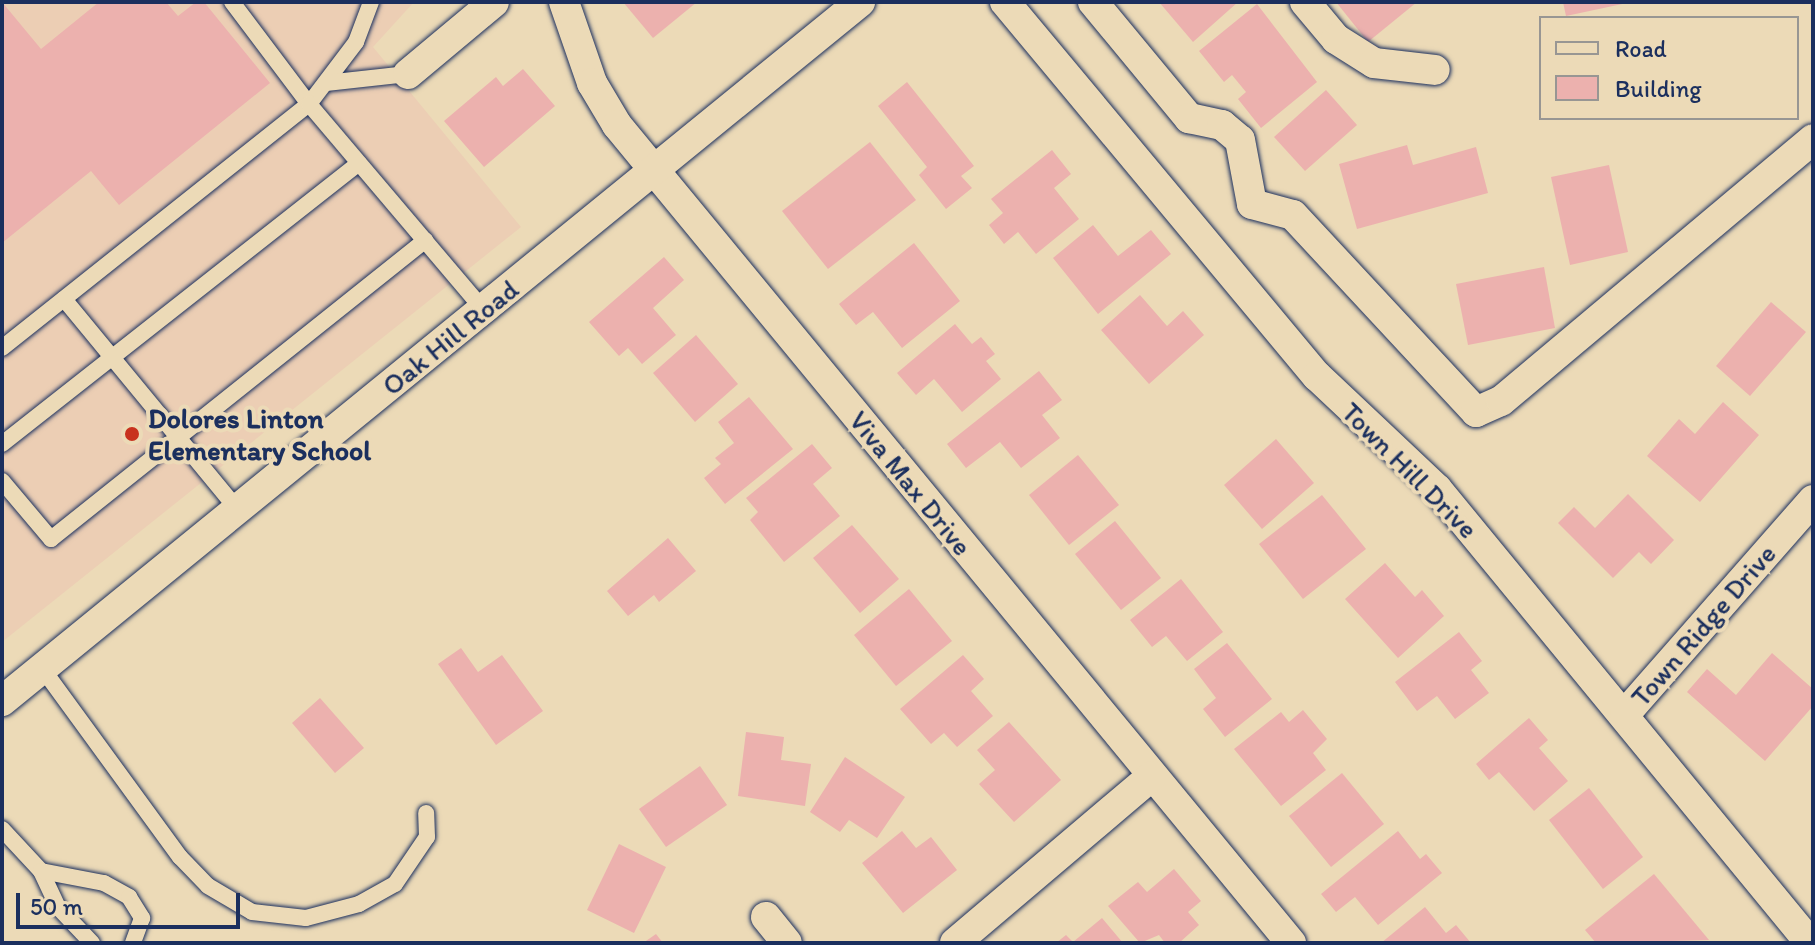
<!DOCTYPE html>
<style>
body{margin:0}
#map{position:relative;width:1815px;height:945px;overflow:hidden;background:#ecdab7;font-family:Itim,sans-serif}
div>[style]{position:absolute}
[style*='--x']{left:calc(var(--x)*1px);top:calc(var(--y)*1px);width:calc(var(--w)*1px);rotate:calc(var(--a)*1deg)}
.built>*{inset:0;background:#ecceb4}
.building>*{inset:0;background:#ecb1ae}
.roads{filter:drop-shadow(0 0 2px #1b2f5e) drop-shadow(0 0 2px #1b2f5e)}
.lane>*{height:16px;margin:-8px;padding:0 8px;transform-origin:8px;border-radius:8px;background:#ecdab7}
.street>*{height:30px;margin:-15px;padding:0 15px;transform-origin:15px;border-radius:15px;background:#ecdab7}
.dots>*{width:22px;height:22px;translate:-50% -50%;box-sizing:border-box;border:4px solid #ecdab7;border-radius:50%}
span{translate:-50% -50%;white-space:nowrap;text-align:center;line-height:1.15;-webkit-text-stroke:8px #ecdab7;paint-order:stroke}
.street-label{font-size:28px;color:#1b2f5e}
.poi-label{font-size:28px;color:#1b2f5e;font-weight:700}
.left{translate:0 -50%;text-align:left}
.frame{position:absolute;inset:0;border:4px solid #1b2f5e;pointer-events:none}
.legend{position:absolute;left:1539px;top:16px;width:260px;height:104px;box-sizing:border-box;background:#ecdab7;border:2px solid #989693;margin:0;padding:10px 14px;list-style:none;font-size:24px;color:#1b2f5e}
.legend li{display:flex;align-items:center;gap:16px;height:40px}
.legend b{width:40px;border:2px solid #989693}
.scale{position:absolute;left:16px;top:893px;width:224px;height:36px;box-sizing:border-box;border:4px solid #1b2f5e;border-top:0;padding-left:10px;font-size:24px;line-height:28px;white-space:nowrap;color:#1b2f5e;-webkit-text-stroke:6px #ecdab7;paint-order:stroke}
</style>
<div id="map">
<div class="built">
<div style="clip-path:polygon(2px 2px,414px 2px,373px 47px,521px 227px,2px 642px)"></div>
</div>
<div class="building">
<div style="clip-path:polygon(2px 2px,41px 49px,99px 2px,166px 2px,178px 16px,196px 2px,204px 2px,270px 83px,119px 205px,91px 171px,2px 243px)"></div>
<div style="clip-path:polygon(623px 2px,697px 2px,653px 38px)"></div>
<div style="clip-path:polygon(1159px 2px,1238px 2px,1193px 42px)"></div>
<div style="clip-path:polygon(1336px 2px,1417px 2px,1368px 42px)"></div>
<div style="clip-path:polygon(1563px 2px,1627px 2px,1627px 3px,1566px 16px)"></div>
<div style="clip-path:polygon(1257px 4px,1317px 82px,1261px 128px,1238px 99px,1246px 92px,1232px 75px,1224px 82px,1199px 51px)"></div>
<div style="clip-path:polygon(523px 69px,555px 106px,484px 167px,444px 121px,496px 77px,503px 86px)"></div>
<div style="clip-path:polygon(907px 82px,974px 166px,961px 176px,972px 188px,946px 209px,919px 175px,927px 167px,878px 106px)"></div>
<div style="clip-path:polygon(1326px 90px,1357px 125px,1305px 171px,1274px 137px)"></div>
<div style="clip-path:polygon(870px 142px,916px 200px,828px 269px,782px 211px)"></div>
<div style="clip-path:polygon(1407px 145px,1413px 165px,1476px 147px,1488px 193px,1357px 229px,1339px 164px)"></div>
<div style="clip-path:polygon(1052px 150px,1071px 174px,1054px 188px,1079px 219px,1036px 254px,1018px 232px,1004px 244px,989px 225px,1003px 213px,991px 199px)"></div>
<div style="clip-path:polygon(1609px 165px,1628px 252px,1570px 265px,1551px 177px)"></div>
<div style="clip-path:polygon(1093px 225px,1118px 256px,1151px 230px,1171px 254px,1098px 314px,1053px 258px)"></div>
<div style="clip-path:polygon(914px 243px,960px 301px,902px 348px,873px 312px,856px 325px,839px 304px)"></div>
<div style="clip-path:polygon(664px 257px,684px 280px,653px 308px,676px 335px,642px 364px,628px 348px,619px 356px,589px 322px)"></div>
<div style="clip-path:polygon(1544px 267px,1555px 328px,1468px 345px,1456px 284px)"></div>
<div style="clip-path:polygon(1140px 295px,1167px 326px,1183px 311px,1204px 335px,1149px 384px,1101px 330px)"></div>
<div style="clip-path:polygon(1771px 302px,1806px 332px,1750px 396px,1716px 366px)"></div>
<div style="clip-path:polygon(955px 324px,972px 344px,981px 337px,995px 354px,986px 361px,1001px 379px,962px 412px,934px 379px,916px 395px,897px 373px)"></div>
<div style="clip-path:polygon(696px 335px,738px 384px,695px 422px,653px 373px)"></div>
<div style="clip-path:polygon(1039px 371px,1062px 400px,1042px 415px,1060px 438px,1021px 468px,1000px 442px,966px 468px,947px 444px)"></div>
<div style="clip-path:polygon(749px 397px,793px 449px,725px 504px,704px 478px,721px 464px,715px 458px,734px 443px,718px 422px)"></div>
<div style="clip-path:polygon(1723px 402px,1759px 435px,1700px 502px,1647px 456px,1679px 419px,1695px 434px)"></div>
<div style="clip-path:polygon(1276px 439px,1314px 483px,1262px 529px,1224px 485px)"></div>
<div style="clip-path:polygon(812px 444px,832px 468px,813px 484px,840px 516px,784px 562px,750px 520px,758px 512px,746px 498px)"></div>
<div style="clip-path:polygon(1078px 455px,1119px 505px,1069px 545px,1029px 495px)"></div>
<div style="clip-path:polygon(1628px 494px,1674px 540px,1651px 564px,1639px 552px,1613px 578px,1558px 523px,1574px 507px,1595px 528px)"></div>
<div style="clip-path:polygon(1322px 495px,1366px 549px,1303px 599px,1259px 544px)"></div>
<div style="clip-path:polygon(1115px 521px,1161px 578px,1121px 610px,1075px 554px)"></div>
<div style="clip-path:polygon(852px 525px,899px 579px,860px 613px,813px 558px)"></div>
<div style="clip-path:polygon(668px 538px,696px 571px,659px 602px,654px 595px,628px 616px,607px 591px)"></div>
<div style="clip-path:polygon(1385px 563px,1415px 597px,1422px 590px,1444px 616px,1398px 658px,1345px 599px)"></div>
<div style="clip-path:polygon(1181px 579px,1223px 632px,1187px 661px,1166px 636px,1152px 647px,1130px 620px)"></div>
<div style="clip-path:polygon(909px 589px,952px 641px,896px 686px,854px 635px)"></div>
<div style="clip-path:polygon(1459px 632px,1482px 661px,1471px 670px,1489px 693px,1455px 719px,1437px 696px,1417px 711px,1395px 682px)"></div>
<div style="clip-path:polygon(1227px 643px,1272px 699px,1225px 737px,1203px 709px,1216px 698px,1194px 669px)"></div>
<div style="clip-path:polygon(461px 648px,478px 672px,502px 655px,543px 711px,496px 745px,438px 664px)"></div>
<div style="clip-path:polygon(1772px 653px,1813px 689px,1813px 706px,1765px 761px,1687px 692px,1707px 669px,1736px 695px)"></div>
<div style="clip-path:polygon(963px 655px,984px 679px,971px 691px,993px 716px,957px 747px,944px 733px,931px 744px,900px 709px)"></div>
<div style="clip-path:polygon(320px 698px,364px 748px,335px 773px,292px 723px)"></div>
<div style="clip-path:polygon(1303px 710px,1327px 739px,1313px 753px,1326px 770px,1281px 806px,1234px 749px,1281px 712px,1289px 722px)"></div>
<div style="clip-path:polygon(1529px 718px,1548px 740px,1539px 748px,1568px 781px,1534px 811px,1499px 772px,1489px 780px,1476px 764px)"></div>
<div style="clip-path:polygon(1009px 722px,1061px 780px,1014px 822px,979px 784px,995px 770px,977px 750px)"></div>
<div style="clip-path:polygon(746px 732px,784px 737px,781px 760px,811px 764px,805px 806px,738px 796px)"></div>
<div style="clip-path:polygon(845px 757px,905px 797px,877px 838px,849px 820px,840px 832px,810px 812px)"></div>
<div style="clip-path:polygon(700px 766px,727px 805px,666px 847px,639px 809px)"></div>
<div style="clip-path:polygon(1342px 773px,1384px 824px,1331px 867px,1289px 816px)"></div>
<div style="clip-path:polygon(1589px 788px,1643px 857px,1603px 889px,1549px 820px)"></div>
<div style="clip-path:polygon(902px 831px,916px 848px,931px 837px,957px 870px,903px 913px,862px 863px)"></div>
<div style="clip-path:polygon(1398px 831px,1420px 859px,1426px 854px,1442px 873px,1378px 925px,1355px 897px,1336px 912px,1321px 894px)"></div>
<div style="clip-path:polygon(619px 844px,666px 867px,634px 933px,587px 910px)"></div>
<div style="clip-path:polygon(1174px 869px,1201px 901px,1188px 912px,1199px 925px,1179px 943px,1165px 943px,1159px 935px,1140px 943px,1108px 906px,1138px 882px,1147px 892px)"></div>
<div style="clip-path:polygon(1654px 874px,1709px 940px,1596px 943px,1585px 930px)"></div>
<div style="clip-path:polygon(1425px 907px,1446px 933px,1456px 925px,1471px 943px,1381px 943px)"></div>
<div style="clip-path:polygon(1102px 918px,1123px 943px,1056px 943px,1066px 935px,1073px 942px)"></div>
<div style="clip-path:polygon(656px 934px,663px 943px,643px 943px)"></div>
</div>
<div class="roads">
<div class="lane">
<div style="--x:232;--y:2;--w:128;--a:53"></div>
<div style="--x:309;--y:104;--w:78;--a:-52.8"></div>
<div style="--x:356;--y:42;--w:43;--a:-69.4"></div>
<div style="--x:326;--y:83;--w:82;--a:-6.3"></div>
<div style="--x:64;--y:299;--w:273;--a:50.5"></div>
<div style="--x:2;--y:348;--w:392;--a:-38.5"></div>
<div style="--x:309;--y:104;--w:270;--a:49.7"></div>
<div style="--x:2;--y:444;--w:454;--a:-38.2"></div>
<div style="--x:2;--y:481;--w:76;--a:49.8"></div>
<div style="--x:51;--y:539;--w:479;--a:-38.6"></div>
<div style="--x:42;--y:668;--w:234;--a:53.9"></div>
<div style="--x:180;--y:857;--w:40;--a:46"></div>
<div style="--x:208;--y:886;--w:51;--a:30.6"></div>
<div style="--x:252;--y:912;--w:54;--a:6.3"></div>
<div style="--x:306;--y:918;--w:55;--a:-14.8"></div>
<div style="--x:359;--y:904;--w:41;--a:-29.1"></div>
<div style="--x:395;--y:884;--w:57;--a:-55.8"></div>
<div style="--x:427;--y:837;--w:24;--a:-92"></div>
<div style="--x:2;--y:829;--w:57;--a:47.1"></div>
<div style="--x:41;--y:871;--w:38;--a:65"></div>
<div style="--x:57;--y:906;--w:51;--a:46.6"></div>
<div style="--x:41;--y:871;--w:64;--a:10.8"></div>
<div style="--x:104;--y:883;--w:29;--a:29"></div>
<div style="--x:129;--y:897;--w:25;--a:58"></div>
<div style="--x:142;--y:918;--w:27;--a:110"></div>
</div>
<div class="street">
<div style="--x:564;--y:2;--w:86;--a:70.9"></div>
<div style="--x:592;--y:83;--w:49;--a:59.2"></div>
<div style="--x:617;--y:125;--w:1060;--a:50.51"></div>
<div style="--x:1005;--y:2;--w:487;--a:50.2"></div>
<div style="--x:1317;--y:376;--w:165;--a:43.3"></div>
<div style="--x:1437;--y:489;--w:588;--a:50.59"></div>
<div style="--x:1093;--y:2;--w:151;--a:50.4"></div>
<div style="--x:1189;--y:118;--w:34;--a:12"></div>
<div style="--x:1222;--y:125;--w:23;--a:40"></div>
<div style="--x:1240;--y:140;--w:65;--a:79.4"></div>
<div style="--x:1252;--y:204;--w:42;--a:15"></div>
<div style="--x:1293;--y:215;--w:269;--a:47.1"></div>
<div style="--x:1476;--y:412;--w:27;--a:-24"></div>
<div style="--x:1501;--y:401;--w:407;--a:-40"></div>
<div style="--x:1305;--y:2;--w:48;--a:50"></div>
<div style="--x:1336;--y:39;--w:45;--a:32.3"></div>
<div style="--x:1374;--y:63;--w:61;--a:6.5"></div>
<div style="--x:408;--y:74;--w:112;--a:-39.9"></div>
<div style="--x:2;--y:701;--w:1107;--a:-39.17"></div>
<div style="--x:1625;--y:714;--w:285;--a:-48.7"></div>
<div style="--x:766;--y:917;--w:33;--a:51"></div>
<div style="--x:955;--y:943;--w:258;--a:-40.3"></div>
</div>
</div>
<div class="dots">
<div style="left:132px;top:434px;background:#c8321e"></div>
</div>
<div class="street-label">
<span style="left:450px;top:337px;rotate:-39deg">Oak Hill Road</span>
<span style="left:1410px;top:470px;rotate:45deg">Town Hill Drive</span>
<span style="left:911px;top:483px;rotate:51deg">Viva Max Drive</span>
<span style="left:1703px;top:625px;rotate:-49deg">Town Ridge Drive</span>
</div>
<div class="poi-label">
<span class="left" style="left:148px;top:434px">Dolores Linton<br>Elementary School</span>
</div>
<div class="frame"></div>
<ul class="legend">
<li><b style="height:10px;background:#ecdab7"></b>Road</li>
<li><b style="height:22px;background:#ecb1ae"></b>Building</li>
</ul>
<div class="scale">50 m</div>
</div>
